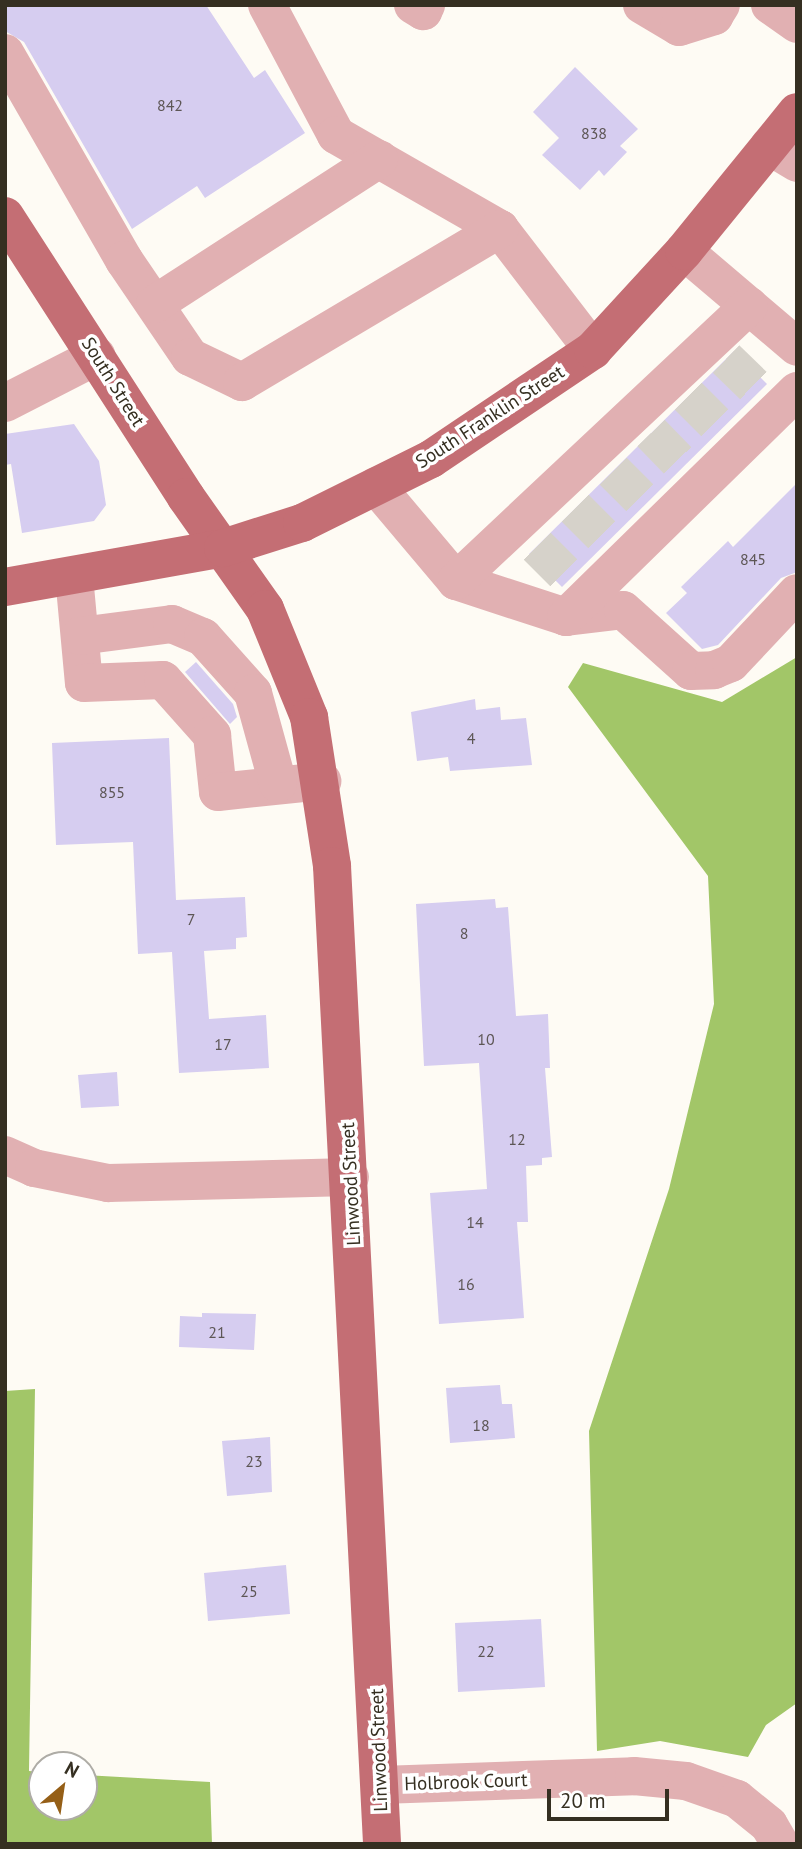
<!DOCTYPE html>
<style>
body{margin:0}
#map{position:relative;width:802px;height:1849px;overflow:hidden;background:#fefbf4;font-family:"PT Sans",sans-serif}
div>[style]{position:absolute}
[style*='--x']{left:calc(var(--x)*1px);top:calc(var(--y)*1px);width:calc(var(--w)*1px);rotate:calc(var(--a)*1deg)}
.forest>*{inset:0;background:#a2c668}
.building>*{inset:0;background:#d6cdf0}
.minor-tunnel>*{height:38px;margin-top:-19px;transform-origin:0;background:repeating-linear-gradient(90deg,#d6d2ca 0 38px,transparent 0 57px)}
.minor>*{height:38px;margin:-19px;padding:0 19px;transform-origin:19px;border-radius:19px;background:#e1b0b2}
.major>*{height:38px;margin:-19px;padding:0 19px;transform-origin:19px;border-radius:19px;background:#c46e74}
span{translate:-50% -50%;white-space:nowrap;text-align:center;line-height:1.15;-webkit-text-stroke:7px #fff;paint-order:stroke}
.number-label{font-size:16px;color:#5d5655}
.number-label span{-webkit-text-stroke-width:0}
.street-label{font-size:19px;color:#352f21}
.frame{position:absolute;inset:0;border:7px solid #352f21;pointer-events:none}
.north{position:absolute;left:28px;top:1751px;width:70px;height:70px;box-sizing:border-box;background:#fff;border:2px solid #aeaca6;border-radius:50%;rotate:29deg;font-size:19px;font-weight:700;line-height:28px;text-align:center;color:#352f21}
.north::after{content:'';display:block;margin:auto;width:24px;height:32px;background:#955f17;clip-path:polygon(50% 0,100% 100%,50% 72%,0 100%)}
.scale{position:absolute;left:547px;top:1789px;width:122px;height:32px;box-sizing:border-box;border:4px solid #352f21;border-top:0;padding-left:9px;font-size:21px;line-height:24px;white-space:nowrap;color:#352f21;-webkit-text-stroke:5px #fff;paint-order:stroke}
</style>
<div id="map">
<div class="forest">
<div style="clip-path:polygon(797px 657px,797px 1703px,766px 1725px,748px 1757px,660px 1741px,597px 1751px,589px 1431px,669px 1189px,714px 1004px,708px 876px,568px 687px,583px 663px,722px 702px)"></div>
<div style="clip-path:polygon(35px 1389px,29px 1771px,42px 1772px,42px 1807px,84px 1807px,84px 1775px,210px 1782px,212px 1844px,5px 1844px,5px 1391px)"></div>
</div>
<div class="building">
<div style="clip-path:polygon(5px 5px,206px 5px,254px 78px,265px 70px,305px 133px,205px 198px,197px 186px,132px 229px,24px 42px,5px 31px)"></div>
<div style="clip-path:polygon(575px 67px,638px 129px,620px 146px,627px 152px,604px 176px,599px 170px,580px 190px,542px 155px,559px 138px,533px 112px)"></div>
<div style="clip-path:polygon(734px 351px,767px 384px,562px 587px,529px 554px)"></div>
<div style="clip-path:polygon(74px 424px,99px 461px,106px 505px,94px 521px,22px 533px,11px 464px,5px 465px,5px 434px)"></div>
<div style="clip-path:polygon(797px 483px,797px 572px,781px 578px,718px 645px,702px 649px,666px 613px,687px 593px,681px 587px,728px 541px,733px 547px)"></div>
<div style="clip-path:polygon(196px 662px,233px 704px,237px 717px,230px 724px,185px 672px)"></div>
<div style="clip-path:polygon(475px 699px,476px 710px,500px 707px,501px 720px,526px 718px,532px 765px,450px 771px,448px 757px,417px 761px,411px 712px)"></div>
<div style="clip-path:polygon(169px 738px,176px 900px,245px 897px,247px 937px,236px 938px,236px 949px,204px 951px,209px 1019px,266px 1015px,269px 1068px,179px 1073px,172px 952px,138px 954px,133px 842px,56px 845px,52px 743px)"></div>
<div style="clip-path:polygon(495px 899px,496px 908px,508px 907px,516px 1016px,548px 1014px,550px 1068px,545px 1068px,552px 1157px,542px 1158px,542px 1165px,526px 1166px,528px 1222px,517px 1222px,524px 1318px,439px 1324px,430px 1193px,487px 1189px,479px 1063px,424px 1066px,416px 904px)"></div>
<div style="clip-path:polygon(117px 1072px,119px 1106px,81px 1108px,78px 1075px)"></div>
<div style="clip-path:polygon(202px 1313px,256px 1314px,254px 1350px,179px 1347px,180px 1316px,202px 1317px)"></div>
<div style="clip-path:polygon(500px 1385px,502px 1404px,512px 1404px,515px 1438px,450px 1443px,446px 1388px)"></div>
<div style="clip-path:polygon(270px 1437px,272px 1492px,227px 1496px,222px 1441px)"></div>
<div style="clip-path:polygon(286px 1565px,290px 1614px,208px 1621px,204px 1573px)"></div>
<div style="clip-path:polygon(541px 1619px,545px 1687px,458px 1692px,455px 1623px)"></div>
</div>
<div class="minor-tunnel">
<div style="--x:726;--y:359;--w:46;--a:44.1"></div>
<div style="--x:688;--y:396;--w:47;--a:45"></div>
<div style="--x:651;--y:433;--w:46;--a:45.9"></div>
<div style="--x:613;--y:471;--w:47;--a:45"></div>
<div style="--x:575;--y:508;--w:47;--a:45"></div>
<div style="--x:537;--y:546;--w:47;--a:45"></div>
</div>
<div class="minor">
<div style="--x:267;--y:5;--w:147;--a:62"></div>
<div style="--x:336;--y:135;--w:189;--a:29.8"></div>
<div style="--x:500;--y:229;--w:153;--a:52.5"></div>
<div style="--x:413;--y:5;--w:12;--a:31"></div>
<div style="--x:423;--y:11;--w:7;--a:-63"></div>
<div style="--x:642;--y:5;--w:43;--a:30.7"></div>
<div style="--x:679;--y:27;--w:37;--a:-17"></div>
<div style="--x:714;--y:16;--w:13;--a:-58"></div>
<div style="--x:770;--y:5;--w:33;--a:35"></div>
<div style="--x:5;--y:53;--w:239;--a:60.1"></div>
<div style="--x:124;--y:260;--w:117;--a:55.8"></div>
<div style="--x:190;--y:357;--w:58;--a:25.7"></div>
<div style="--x:242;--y:382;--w:300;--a:-30.7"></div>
<div style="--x:769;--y:146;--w:33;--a:31"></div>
<div style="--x:684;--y:251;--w:148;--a:40.3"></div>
<div style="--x:155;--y:304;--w:267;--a:-32.9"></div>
<div style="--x:5;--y:403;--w:103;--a:-27.1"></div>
<div style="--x:376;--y:486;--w:124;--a:49.9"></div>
<div style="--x:456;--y:581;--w:116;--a:18.1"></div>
<div style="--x:566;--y:617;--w:57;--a:-7"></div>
<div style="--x:623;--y:610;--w:91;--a:41.9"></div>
<div style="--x:691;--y:671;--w:23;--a:-2"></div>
<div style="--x:714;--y:670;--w:18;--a:-22"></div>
<div style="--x:731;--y:663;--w:96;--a:-46.7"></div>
<div style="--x:74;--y:576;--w:107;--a:84.7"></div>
<div style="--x:84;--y:683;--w:79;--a:-2.2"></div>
<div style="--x:163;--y:680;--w:74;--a:48.3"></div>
<div style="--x:212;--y:735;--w:57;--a:84"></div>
<div style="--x:218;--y:792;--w:105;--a:-6"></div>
<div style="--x:456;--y:581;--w:402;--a:-43.2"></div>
<div style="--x:566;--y:617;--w:323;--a:-44.4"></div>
<div style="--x:80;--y:636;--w:93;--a:-7.4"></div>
<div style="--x:172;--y:624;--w:34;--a:23"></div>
<div style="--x:203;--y:637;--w:75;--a:48.2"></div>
<div style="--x:253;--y:693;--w:94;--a:74.6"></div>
<div style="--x:5;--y:1155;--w:32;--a:24"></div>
<div style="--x:34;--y:1168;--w:76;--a:11.5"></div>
<div style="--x:108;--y:1183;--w:242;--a:-1.4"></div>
<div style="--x:381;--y:1785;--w:253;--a:-2"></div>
<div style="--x:634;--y:1776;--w:52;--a:5.5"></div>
<div style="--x:686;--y:1781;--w:54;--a:19.4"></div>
<div style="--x:737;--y:1799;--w:41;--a:39.1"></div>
<div style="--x:769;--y:1825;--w:22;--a:60"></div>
</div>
<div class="major">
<div style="--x:5;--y:216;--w:334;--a:57.2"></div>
<div style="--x:186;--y:497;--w:137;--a:54.8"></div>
<div style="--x:265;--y:609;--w:117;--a:67.8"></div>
<div style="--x:309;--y:717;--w:151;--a:81.2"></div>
<div style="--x:332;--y:866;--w:979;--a:87.07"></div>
<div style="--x:5;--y:587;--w:221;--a:-10.1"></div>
<div style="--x:223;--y:548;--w:83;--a:-17.6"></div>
<div style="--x:302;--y:523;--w:144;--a:-26.4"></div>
<div style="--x:431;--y:459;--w:195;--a:-33.9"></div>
<div style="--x:593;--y:350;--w:134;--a:-47.4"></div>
<div style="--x:684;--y:251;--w:179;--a:-50.9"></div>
</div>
<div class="number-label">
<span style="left:170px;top:105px">842</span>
<span style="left:594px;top:133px">838</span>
<span style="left:753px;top:559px">845</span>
<span style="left:471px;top:738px">4</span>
<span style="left:112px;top:792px">855</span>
<span style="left:191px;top:919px">7</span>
<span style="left:464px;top:933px">8</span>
<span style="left:486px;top:1039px">10</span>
<span style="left:223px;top:1044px">17</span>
<span style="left:517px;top:1139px">12</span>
<span style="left:475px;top:1222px">14</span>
<span style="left:466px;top:1284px">16</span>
<span style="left:217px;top:1332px">21</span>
<span style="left:481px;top:1425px">18</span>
<span style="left:254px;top:1461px">23</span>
<span style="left:249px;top:1591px">25</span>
<span style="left:486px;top:1651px">22</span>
</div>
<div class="street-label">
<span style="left:113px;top:382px;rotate:58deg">South Street</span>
<span style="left:490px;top:417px;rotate:-33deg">South Franklin Street</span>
<span style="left:351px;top:1184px;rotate:-93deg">Linwood Street</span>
<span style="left:379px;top:1750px;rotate:-92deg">Linwood Street</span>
<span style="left:466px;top:1782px;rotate:-2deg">Holbrook Court</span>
</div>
<div class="frame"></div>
<div class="north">N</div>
<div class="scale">20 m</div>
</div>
